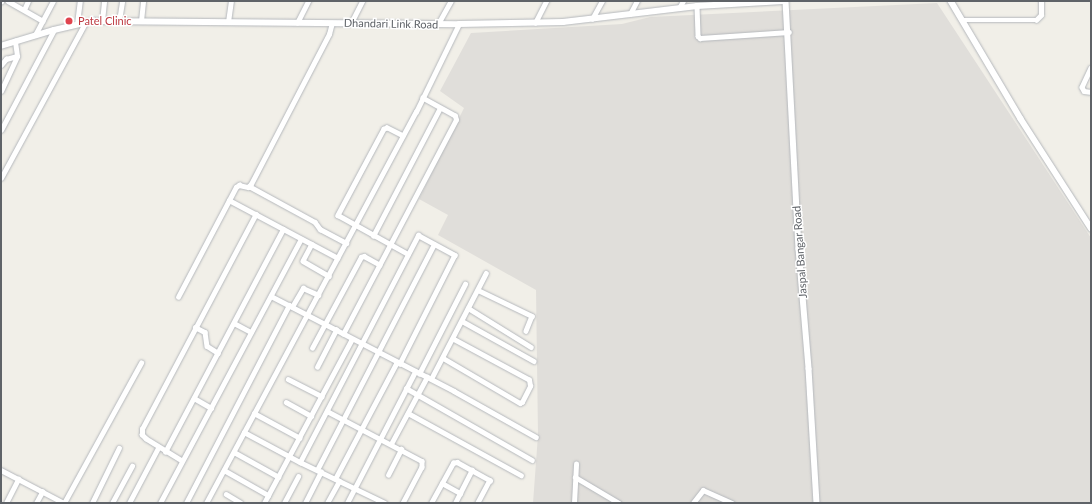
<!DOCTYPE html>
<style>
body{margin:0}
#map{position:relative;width:1092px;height:504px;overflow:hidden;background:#f1efe8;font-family:Lato,sans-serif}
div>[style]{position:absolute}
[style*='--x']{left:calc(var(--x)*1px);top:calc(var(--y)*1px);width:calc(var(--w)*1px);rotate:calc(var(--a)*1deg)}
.industrial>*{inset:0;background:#e0deda}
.roads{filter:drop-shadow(0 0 1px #b5b8bc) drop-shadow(0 0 1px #b5b8bc)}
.minor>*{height:4.5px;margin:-2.25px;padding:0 2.25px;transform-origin:2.25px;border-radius:2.25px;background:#fff}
.tertiary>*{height:5.5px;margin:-2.75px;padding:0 2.75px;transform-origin:2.75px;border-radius:2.75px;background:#fff}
.dots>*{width:11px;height:11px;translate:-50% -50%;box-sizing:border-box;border:2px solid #fff;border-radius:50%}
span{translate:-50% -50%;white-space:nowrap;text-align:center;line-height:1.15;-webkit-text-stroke:3px #fff;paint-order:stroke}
.health-label{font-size:11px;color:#be3a42}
.left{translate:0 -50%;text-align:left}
.street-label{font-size:11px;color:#5f6368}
.frame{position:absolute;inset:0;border:2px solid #5f6368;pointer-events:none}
</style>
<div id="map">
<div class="industrial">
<div style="clip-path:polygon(937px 3px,1091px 238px,1091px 503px,533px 503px,538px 435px,536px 290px,438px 235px,448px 215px,419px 199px,464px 108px,440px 91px,471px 33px,622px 24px,650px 17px)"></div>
</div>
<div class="roads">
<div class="minor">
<div style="--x:8;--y:1;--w:40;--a:29.7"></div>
<div style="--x:1;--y:2;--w:1;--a:-90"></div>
<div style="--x:697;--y:6;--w:30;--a:88"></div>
<div style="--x:698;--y:36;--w:3;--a:45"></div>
<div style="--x:700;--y:38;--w:89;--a:-3.9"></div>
<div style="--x:679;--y:8;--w:8;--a:-60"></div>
<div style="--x:24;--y:10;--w:10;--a:-66"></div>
<div style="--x:630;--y:14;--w:15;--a:-62"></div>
<div style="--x:592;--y:19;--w:21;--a:-61"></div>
<div style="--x:962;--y:20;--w:74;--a:0"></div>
<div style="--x:1036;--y:20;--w:7;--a:-45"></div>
<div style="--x:1041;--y:15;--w:14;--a:-90"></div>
<div style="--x:102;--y:21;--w:20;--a:-84"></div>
<div style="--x:119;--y:21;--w:20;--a:-81"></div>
<div style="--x:141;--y:21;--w:20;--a:-84"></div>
<div style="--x:228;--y:22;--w:21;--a:-82"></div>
<div style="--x:297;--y:23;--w:25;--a:-63"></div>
<div style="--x:351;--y:23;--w:25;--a:-63"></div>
<div style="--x:535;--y:23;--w:25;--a:-63"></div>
<div style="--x:77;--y:24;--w:23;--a:-83"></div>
<div style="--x:438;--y:24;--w:26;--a:-61"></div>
<div style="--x:35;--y:35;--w:38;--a:-62"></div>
<div style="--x:1;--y:65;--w:8;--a:-50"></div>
<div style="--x:6;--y:59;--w:11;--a:-15"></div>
<div style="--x:1091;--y:68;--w:21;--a:115"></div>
<div style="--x:1082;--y:87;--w:4;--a:63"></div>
<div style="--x:1084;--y:91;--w:7;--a:8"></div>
<div style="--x:1;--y:91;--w:38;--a:-65"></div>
<div style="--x:17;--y:56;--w:15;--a:-98"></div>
<div style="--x:1;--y:130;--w:113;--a:-62.1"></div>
<div style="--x:403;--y:136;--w:18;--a:-153"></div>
<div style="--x:387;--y:128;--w:3;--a:162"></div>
<div style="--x:384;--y:129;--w:98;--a:118.1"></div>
<div style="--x:338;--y:215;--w:80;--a:29.1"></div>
<div style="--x:1;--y:178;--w:176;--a:-61.5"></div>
<div style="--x:249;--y:186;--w:75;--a:28.6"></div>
<div style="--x:315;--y:222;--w:9;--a:54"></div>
<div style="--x:320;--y:229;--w:30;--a:28"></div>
<div style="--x:229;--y:200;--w:123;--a:28"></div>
<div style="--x:373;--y:236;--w:144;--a:-62.4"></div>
<div style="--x:312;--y:244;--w:19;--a:118"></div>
<div style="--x:303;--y:261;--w:30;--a:30"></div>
<div style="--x:478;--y:290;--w:60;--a:25.7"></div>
<div style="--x:532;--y:316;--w:16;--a:112"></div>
<div style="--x:271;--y:296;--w:206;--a:27.4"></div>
<div style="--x:454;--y:391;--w:94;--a:29.3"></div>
<div style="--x:178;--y:297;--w:124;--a:-62.2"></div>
<div style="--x:236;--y:187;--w:4;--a:-34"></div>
<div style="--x:239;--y:185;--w:9;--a:13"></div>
<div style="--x:248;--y:187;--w:4;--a:-45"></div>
<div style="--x:251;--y:184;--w:169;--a:-62.5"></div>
<div style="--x:329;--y:34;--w:11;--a:-75"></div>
<div style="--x:292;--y:307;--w:22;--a:-60"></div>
<div style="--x:303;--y:288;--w:17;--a:24"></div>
<div style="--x:468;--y:308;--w:74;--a:31.8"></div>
<div style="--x:462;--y:321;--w:82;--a:29.1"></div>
<div style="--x:234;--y:323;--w:19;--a:28"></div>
<div style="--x:195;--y:327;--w:11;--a:27"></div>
<div style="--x:205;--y:332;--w:14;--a:82"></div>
<div style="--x:207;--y:346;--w:13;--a:32"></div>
<div style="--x:343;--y:334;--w:242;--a:-62.2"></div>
<div style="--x:456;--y:120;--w:4;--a:-104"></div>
<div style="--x:455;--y:116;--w:37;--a:-151"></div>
<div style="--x:312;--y:348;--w:103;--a:-61.7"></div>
<div style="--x:361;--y:257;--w:3;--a:-18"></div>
<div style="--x:364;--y:256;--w:18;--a:29"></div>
<div style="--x:443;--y:358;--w:89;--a:30.3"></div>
<div style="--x:520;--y:403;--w:2;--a:-27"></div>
<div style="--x:522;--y:402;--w:18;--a:-63"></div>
<div style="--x:530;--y:386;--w:6;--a:-99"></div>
<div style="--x:529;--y:380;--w:86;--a:-151.7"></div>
<div style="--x:317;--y:367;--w:42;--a:-62.8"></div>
<div style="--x:419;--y:374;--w:101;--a:-62.9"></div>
<div style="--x:288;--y:379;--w:38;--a:27"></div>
<div style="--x:431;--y:379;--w:119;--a:-62.6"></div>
<div style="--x:406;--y:388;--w:145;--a:29.7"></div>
<div style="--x:194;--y:398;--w:20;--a:30"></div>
<div style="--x:286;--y:402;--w:29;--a:29"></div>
<div style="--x:327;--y:411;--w:107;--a:27.8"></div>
<div style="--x:422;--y:461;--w:6;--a:90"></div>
<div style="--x:422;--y:467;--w:41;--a:117.8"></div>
<div style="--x:254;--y:413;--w:52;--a:28.5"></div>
<div style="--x:408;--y:413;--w:129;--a:28.8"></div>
<div style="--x:244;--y:432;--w:64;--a:28.2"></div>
<div style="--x:300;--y:462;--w:94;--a:25.8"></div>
<div style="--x:391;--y:444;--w:76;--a:-61.8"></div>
<div style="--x:165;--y:452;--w:252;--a:-62.1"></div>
<div style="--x:234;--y:452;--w:51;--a:29.1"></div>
<div style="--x:182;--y:461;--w:42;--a:-148.6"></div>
<div style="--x:146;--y:439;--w:6;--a:-135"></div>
<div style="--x:142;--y:435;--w:6;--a:-90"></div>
<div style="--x:142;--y:429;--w:243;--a:-62.1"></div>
<div style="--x:300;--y:462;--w:256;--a:-62.5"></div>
<div style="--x:418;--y:235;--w:42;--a:28.4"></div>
<div style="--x:455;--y:255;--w:122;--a:116.8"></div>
<div style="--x:1;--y:470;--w:71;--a:27.6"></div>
<div style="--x:224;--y:470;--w:51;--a:29.6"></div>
<div style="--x:317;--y:470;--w:254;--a:-62.6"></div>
<div style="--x:388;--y:475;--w:29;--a:-63"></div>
<div style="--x:575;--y:477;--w:51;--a:30.6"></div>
<div style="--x:335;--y:479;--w:132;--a:-62.1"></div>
<div style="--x:442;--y:483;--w:21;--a:29"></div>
<div style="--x:226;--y:494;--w:17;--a:31"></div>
<div style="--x:6;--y:503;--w:27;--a:-63"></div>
<div style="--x:36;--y:503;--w:13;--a:-61"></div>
<div style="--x:64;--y:503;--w:160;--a:-61.2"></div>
<div style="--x:92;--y:503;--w:61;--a:-63.9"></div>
<div style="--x:112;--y:503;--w:42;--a:-61.6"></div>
<div style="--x:129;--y:503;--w:62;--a:-62.2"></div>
<div style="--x:160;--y:503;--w:299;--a:-61.9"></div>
<div style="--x:186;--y:503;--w:223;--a:-62.5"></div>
<div style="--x:206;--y:503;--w:444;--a:-61.8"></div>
<div style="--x:416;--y:112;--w:98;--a:-64"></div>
<div style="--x:264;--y:503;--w:186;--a:-61.8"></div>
<div style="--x:284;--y:503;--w:30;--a:-62"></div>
<div style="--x:305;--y:503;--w:35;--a:-63"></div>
<div style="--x:327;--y:503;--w:25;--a:-61"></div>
<div style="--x:347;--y:503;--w:148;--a:-62.6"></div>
<div style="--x:431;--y:503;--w:46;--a:-61.2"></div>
<div style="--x:453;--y:463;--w:4;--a:-14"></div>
<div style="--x:457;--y:462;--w:38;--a:29"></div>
<div style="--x:490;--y:480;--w:26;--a:118"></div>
<div style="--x:455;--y:503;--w:37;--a:-63"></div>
<div style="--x:574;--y:503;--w:39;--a:-87"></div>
<div style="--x:693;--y:503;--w:16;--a:-52"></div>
<div style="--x:703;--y:490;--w:32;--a:24"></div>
</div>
<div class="tertiary">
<div style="--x:786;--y:1;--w:248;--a:87"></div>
<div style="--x:799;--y:249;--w:120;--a:85.2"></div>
<div style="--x:809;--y:369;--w:134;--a:86.6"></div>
<div style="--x:951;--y:1;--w:137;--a:59.3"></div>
<div style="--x:1021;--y:119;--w:130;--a:57.3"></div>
<div style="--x:1;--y:46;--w:55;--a:-16.8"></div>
<div style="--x:54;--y:30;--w:40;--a:-13"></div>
<div style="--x:93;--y:21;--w:366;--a:0.5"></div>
<div style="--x:459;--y:24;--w:104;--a:-1.1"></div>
<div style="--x:563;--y:22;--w:135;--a:-6.8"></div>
<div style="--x:697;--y:6;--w:86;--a:-3.3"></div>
</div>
</div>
<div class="dots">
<div style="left:69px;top:21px;background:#e0444e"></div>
</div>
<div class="health-label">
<span class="left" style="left:78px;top:21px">Patel Clinic</span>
</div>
<div class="street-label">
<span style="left:391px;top:24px;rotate:1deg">Dhandari Link Road</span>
<span style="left:800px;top:252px;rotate:-94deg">Jaspal Bangar Road</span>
</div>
<div class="frame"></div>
</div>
